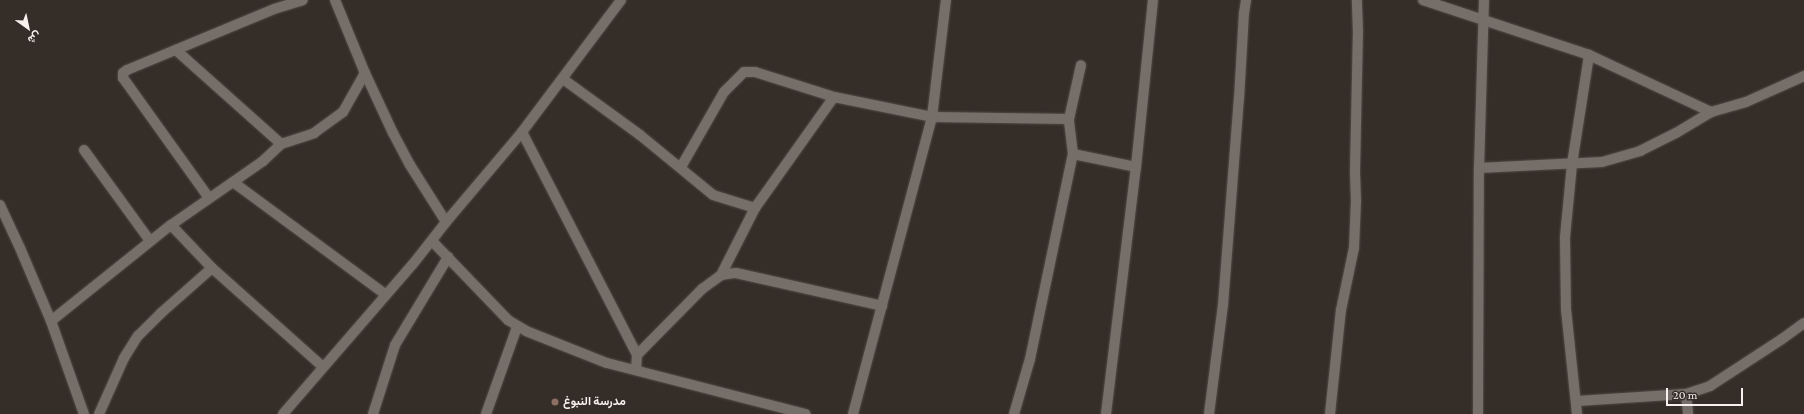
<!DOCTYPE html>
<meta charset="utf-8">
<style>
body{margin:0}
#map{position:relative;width:1804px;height:414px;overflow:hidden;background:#342d28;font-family:"Crimson Pro",Vazirmatn,serif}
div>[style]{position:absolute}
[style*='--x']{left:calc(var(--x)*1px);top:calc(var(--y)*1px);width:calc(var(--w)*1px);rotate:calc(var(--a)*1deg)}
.roads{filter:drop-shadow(0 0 1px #504b45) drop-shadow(0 0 1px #504b45)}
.minor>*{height:10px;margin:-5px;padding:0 5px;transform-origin:5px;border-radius:5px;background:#766e68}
.dots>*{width:11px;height:11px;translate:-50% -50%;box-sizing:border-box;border:2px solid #342d28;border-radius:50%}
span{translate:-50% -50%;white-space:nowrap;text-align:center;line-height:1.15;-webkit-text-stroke:4px #342d28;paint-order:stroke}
.poi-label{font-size:12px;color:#f6f1ed;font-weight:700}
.left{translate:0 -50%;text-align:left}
.north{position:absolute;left:8px;top:8px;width:40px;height:40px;-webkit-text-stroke:3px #342d28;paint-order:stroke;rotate:147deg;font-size:11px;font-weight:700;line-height:16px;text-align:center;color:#f6f1ed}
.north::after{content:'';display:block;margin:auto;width:14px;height:18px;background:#f6f1ed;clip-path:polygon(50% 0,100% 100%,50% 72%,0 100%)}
.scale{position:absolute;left:1666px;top:388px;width:77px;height:18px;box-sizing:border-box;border:2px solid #f6f1ed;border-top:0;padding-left:5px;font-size:12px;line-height:14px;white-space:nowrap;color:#f6f1ed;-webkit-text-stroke:3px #342d28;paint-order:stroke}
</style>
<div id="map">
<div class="roads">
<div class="minor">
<div style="--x:335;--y:0;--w:79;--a:67.7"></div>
<div style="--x:365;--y:73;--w:66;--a:65"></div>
<div style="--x:393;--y:133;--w:36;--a:62"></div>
<div style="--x:410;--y:165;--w:67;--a:57.7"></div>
<div style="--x:1423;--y:0;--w:175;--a:18.3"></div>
<div style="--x:1589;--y:55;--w:135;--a:25"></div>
<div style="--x:176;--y:50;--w:141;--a:41.8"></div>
<div style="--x:563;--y:79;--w:95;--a:36"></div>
<div style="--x:640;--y:135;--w:94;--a:39.4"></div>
<div style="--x:713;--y:195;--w:44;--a:17.2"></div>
<div style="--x:522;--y:132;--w:251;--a:62.7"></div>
<div style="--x:637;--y:355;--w:15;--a:94"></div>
<div style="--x:84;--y:150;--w:112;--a:54"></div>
<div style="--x:1073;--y:154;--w:64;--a:11.7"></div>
<div style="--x:681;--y:167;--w:86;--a:-60.2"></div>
<div style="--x:724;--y:92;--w:28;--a:-45"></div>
<div style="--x:744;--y:72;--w:11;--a:0"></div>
<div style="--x:755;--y:72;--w:83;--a:17.6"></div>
<div style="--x:834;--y:97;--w:100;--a:11.5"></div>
<div style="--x:932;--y:117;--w:137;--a:0.8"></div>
<div style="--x:1479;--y:168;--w:123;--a:-2.8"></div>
<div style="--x:1602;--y:162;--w:40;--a:-16"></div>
<div style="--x:1640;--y:151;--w:40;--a:-26.6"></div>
<div style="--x:1676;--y:133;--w:41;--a:-31"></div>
<div style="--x:1711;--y:112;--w:36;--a:-16"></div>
<div style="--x:1746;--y:102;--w:64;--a:-24.1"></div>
<div style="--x:233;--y:182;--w:190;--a:36.4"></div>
<div style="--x:209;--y:198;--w:148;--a:-125.6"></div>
<div style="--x:123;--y:78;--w:5;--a:-90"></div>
<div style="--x:123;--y:73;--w:5;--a:-37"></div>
<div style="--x:127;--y:70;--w:159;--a:-22.5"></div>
<div style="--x:274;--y:9;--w:30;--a:-17"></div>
<div style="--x:0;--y:205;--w:47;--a:65.1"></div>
<div style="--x:20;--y:248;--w:79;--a:67"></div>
<div style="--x:51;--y:321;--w:99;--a:70.5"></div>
<div style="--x:171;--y:225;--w:59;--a:46.4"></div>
<div style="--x:212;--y:268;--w:149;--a:41.7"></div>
<div style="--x:432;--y:241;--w:110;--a:46.1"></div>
<div style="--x:508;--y:320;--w:21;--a:31"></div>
<div style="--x:526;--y:331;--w:87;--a:21.6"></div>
<div style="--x:607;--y:363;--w:205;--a:14.4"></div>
<div style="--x:721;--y:275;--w:75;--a:-63.1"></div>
<div style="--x:755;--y:208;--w:136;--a:-54.6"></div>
<div style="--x:51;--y:321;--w:154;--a:-38.7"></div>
<div style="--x:171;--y:225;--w:112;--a:-34.8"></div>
<div style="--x:263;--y:161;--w:25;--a:-43"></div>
<div style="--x:281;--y:144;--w:35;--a:-18"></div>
<div style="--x:314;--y:133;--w:36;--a:-36"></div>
<div style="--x:343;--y:112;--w:45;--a:-60.6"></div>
<div style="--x:637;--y:355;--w:93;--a:-45.4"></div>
<div style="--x:702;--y:289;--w:24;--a:-36"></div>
<div style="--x:721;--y:275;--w:15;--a:-8"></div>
<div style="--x:736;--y:273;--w:150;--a:12.7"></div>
<div style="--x:1686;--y:394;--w:20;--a:84"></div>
<div style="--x:1577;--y:401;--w:109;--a:-3.7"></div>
<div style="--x:1686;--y:394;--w:25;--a:-18"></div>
<div style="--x:1710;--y:386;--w:86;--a:-33.1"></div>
<div style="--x:1782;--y:339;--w:27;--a:-36"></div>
<div style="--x:99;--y:414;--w:61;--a:-65.9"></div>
<div style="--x:124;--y:358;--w:26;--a:-58"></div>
<div style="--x:138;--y:336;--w:33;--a:-45"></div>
<div style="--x:161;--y:313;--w:68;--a:-41.4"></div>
<div style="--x:283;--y:414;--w:198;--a:-49.1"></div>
<div style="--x:413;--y:264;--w:53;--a:-51.8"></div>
<div style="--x:446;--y:222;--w:118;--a:-49.8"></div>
<div style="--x:522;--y:132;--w:165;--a:-53.1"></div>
<div style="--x:373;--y:414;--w:72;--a:-72.3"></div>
<div style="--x:395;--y:345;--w:103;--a:-58.9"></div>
<div style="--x:486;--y:414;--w:92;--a:-70.4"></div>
<div style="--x:853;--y:414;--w:307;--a:-75.1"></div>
<div style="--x:932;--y:117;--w:118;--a:-83.2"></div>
<div style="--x:1014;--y:414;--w:57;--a:-73.8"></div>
<div style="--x:1030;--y:359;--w:209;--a:-78.2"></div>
<div style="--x:1073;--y:154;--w:35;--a:-97"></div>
<div style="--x:1069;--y:119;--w:55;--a:-77.5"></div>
<div style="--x:1106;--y:414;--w:249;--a:-83.1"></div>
<div style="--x:1136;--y:167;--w:168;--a:-84.2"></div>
<div style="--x:1209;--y:414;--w:110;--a:-82.7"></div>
<div style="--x:1223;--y:305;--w:207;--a:-85.6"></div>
<div style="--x:1239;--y:99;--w:86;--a:-86.7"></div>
<div style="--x:1244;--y:13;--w:13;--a:-81"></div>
<div style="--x:1330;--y:414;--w:105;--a:-84"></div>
<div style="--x:1341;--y:310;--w:63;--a:-78.2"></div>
<div style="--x:1354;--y:248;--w:47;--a:-87.6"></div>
<div style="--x:1356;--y:201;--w:29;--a:-92"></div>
<div style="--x:1355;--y:172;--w:139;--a:-88.8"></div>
<div style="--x:1358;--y:33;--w:33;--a:-92"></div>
<div style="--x:1478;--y:414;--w:246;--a:-89.8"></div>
<div style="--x:1479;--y:168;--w:168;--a:-88.3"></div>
<div style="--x:1577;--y:414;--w:105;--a:-96"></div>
<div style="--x:1566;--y:310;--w:73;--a:-90.8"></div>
<div style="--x:1565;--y:237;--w:73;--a:-84.5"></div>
<div style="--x:1572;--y:164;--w:110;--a:-81.1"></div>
</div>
</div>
<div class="dots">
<div style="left:555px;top:402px;background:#8d6e63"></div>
</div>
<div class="poi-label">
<span class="left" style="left:563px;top:402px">مدرسة النبوغ</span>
</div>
<div class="north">ش</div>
<div class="scale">20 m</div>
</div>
